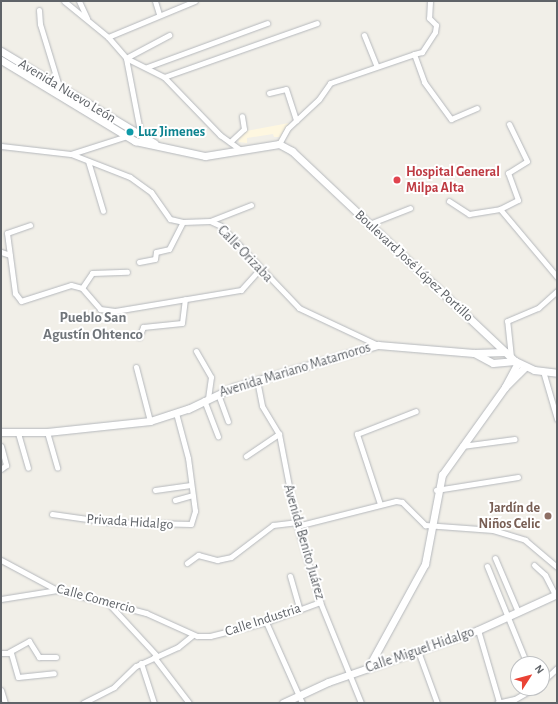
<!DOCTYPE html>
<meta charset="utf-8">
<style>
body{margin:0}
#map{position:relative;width:558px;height:704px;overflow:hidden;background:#f1efe8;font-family:"Alegreya Sans",sans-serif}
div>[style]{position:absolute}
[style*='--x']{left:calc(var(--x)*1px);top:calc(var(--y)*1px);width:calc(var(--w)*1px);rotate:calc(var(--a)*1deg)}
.commercial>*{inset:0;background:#fef7e0}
.roads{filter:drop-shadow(0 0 1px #b5b8bc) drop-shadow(0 0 1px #b5b8bc)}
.street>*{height:5px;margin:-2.5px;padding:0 2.5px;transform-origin:2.5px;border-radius:2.5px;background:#fff}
.secondary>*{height:7px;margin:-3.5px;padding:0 3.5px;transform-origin:3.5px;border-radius:3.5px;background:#fff}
.dots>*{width:11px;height:11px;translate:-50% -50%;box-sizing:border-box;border:2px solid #fff;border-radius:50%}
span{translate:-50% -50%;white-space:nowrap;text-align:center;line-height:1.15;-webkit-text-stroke:4px #fff;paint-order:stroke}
.street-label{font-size:14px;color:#5f6368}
.culture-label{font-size:14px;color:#0d838f;font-weight:700}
.left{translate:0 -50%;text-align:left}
.health-label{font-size:14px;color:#be3a42;font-weight:700}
.education-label{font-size:14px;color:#785e54;font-weight:700}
.right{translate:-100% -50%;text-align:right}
.neighbourhood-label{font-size:15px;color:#70757a;font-weight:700}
.frame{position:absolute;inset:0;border:2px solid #5f6368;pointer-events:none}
.north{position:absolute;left:510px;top:656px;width:40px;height:40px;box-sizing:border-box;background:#fff;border:1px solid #bfc1c3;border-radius:50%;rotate:54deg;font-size:11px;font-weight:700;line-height:16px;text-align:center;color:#5f6368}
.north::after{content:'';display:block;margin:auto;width:14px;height:18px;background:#ea4335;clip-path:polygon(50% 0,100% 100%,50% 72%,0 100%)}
</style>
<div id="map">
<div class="commercial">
<div style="clip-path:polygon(289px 123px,280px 137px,274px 137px,273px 134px,247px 138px,247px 143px,239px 142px,238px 137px,246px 131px)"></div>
</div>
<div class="roads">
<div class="street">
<div style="--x:64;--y:1;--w:57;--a:39.3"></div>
<div style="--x:108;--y:37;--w:28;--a:49"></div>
<div style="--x:126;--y:58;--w:42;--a:26.6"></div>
<div style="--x:164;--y:77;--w:81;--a:46"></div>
<div style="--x:220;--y:135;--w:26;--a:36"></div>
<div style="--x:79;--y:1;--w:19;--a:65"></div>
<div style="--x:155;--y:1;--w:14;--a:73"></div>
<div style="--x:430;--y:1;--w:17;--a:93"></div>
<div style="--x:429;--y:18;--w:10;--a:45"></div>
<div style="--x:436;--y:25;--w:7;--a:98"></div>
<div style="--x:435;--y:32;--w:24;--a:123"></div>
<div style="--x:422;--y:52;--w:8;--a:166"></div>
<div style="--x:414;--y:54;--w:30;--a:70"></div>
<div style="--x:424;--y:82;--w:46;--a:53.9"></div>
<div style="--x:451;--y:119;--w:28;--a:-23"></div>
<div style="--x:39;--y:10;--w:14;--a:86"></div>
<div style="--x:40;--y:24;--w:65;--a:73"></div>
<div style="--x:364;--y:35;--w:32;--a:68"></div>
<div style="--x:108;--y:37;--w:94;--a:-22.5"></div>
<div style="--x:147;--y:67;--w:128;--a:-20.1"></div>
<div style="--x:164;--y:77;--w:162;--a:-19.4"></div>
<div style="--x:269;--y:93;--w:17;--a:-13"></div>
<div style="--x:286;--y:89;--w:33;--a:72"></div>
<div style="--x:140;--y:131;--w:74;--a:-100.9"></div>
<div style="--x:126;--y:58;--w:49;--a:-28.1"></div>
<div style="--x:230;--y:142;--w:19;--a:-43"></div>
<div style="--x:244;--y:129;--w:13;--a:-99"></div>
<div style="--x:279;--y:144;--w:18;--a:-61"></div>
<div style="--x:288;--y:128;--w:42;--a:-43.1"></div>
<div style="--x:319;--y:99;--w:19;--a:-55"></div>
<div style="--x:330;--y:83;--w:89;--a:-19"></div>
<div style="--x:1;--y:146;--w:70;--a:6.5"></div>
<div style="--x:71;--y:154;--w:63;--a:21.3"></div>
<div style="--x:130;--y:177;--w:26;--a:36"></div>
<div style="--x:151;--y:192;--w:33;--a:55"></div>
<div style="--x:170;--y:219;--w:13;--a:13"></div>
<div style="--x:183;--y:222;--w:27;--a:-2"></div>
<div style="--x:210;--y:221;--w:12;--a:24"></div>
<div style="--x:221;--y:226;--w:113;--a:46.4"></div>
<div style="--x:299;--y:308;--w:87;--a:25.1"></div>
<div style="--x:71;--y:154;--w:56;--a:-17.8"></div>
<div style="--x:88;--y:161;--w:52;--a:73.3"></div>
<div style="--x:449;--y:201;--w:24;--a:33"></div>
<div style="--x:469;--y:214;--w:31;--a:-9"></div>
<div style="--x:500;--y:209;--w:20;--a:-27"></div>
<div style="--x:518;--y:200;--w:29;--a:-110"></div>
<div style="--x:508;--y:173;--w:22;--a:-32"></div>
<div style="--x:527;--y:161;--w:41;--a:-115.9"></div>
<div style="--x:500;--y:209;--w:89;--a:50"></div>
<div style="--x:210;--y:221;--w:44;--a:-21.3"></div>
<div style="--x:369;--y:224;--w:44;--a:-21.3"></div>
<div style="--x:30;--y:225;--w:24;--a:161"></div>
<div style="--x:7;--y:233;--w:61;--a:82.4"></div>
<div style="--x:15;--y:293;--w:10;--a:53"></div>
<div style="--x:21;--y:301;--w:52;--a:-17.7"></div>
<div style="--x:71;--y:285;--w:11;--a:15"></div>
<div style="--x:82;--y:288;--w:28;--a:49"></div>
<div style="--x:100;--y:309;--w:15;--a:8"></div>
<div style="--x:115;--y:311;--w:128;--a:-9.5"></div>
<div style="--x:241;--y:290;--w:27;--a:-48"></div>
<div style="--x:1;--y:252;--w:9;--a:18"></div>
<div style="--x:139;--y:262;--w:16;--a:-11"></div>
<div style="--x:155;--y:259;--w:7;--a:-82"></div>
<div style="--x:156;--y:252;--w:13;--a:-13"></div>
<div style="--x:169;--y:249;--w:30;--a:-63"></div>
<div style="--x:82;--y:288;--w:18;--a:-56"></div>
<div style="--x:92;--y:273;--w:35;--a:-2"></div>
<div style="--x:139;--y:337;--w:11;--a:-68"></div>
<div style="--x:143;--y:327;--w:39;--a:-6"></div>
<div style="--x:182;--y:323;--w:24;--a:-83"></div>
<div style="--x:196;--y:351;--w:30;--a:60"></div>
<div style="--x:211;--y:377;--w:21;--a:98"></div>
<div style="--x:511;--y:357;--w:36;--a:-96"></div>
<div style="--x:507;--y:321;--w:34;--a:-23"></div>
<div style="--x:538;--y:308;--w:25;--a:-42"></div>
<div style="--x:136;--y:367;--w:56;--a:75.5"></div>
<div style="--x:543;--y:371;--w:50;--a:73.7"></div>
<div style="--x:257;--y:380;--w:26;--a:79"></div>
<div style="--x:262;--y:406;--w:33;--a:59"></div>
<div style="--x:279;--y:434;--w:90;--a:79.1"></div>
<div style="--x:296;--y:522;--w:84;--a:73.3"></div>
<div style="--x:320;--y:602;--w:109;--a:67.9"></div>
<div style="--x:218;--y:394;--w:29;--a:70"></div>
<div style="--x:204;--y:400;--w:39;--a:69"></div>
<div style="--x:47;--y:432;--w:37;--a:74"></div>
<div style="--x:18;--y:433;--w:36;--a:74"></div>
<div style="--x:1;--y:446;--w:20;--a:75"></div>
<div style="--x:6;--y:465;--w:6;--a:141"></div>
<div style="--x:462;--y:446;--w:53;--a:-7.5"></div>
<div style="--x:246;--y:456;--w:40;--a:-34"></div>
<div style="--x:155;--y:490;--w:36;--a:-8"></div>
<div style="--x:436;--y:490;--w:83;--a:-9"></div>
<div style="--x:175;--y:500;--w:18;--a:-16"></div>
<div style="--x:380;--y:504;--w:74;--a:-108.2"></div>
<div style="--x:357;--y:434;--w:63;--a:-21.3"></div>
<div style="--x:52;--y:514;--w:57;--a:8.1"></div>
<div style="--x:108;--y:522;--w:83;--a:1.4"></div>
<div style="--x:191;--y:524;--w:14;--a:-73"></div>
<div style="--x:195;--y:511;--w:53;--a:-97.5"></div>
<div style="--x:188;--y:458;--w:47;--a:-104.9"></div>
<div style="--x:297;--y:526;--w:102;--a:-14.2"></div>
<div style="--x:396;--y:501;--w:6;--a:9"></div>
<div style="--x:402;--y:502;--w:33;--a:45"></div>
<div style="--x:425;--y:525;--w:68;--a:4.2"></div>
<div style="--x:493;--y:530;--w:34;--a:17"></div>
<div style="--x:525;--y:540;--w:42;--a:40.2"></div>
<div style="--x:495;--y:558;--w:59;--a:66.9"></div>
<div style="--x:1;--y:560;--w:64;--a:28.2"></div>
<div style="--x:57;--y:590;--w:92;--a:14.5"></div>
<div style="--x:146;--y:613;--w:56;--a:24.3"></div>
<div style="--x:197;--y:636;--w:13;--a:0"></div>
<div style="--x:210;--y:636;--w:58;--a:-14"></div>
<div style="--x:266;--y:622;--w:58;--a:-20.3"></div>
<div style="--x:187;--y:563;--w:14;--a:-36"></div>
<div style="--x:198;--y:555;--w:20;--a:15"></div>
<div style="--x:217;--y:560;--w:14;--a:-12"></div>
<div style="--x:231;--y:557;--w:53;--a:-37.3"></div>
<div style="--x:273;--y:525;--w:23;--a:-7"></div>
<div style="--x:534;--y:565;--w:15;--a:42"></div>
<div style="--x:545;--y:575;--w:22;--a:63"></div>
<div style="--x:487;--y:566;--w:106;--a:67.8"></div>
<div style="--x:290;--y:576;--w:33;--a:74"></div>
<div style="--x:1;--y:599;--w:57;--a:-9.1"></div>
<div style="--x:108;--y:603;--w:72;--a:47.2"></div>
<div style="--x:266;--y:622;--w:89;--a:66"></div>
<div style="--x:478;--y:630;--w:75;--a:73.7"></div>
<div style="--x:418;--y:651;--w:55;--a:69.9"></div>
<div style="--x:9;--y:652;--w:23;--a:-29"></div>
<div style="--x:29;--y:641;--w:19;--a:58"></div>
<div style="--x:39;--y:657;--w:17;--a:0"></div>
<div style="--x:1;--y:653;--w:10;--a:0"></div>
<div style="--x:11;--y:653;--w:25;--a:74"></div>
<div style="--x:18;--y:677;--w:36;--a:-6"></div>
<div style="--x:154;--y:657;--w:58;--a:52.7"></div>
<div style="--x:141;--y:663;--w:42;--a:72"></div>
<div style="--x:542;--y:682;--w:21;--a:-43"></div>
<div style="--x:1;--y:690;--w:14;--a:73"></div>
<div style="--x:83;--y:703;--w:35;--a:-27"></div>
<div style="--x:114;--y:687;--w:30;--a:-44"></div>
<div style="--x:136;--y:666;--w:46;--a:-24.3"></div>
<div style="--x:178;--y:647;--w:19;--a:-39"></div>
<div style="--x:497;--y:703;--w:18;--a:-13"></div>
<div style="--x:515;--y:699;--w:22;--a:-30"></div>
</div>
<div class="secondary">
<div style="--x:1;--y:51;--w:179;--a:31"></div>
<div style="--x:1;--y:60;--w:157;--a:31.2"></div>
<div style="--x:135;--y:141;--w:72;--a:12.1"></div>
<div style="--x:205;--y:156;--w:75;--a:-9.2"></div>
<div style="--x:279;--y:144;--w:15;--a:28"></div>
<div style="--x:292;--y:151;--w:306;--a:43.3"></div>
<div style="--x:515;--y:361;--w:21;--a:25"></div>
<div style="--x:534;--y:370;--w:23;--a:7"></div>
<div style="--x:474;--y:353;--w:21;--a:28"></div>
<div style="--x:493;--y:363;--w:22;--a:-5"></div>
<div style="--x:505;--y:387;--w:27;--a:-62"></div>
<div style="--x:1;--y:432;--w:46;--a:0"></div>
<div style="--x:47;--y:432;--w:104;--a:-6.1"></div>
<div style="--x:150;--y:421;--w:40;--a:-18"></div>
<div style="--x:188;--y:409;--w:51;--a:-25.6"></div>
<div style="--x:234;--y:387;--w:150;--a:-16.3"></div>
<div style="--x:378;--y:345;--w:96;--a:4.8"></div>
<div style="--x:474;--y:353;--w:31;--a:-2"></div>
<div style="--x:368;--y:668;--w:119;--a:-61.3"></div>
<div style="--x:425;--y:564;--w:91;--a:-79.2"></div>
<div style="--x:442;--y:475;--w:108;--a:-54.4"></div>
<div style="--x:505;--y:387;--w:28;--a:-45"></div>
<div style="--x:283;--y:703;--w:50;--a:-25"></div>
<div style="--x:328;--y:682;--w:159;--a:-19.1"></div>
<div style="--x:478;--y:630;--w:87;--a:-24.5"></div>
</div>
</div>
<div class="dots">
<div style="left:130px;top:132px;background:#0f9aa8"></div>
<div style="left:397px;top:180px;background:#e0444e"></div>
<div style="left:548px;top:516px;background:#8d6e63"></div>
</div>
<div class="street-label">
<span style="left:67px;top:91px;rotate:31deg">Avenida Nuevo León</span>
<span style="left:245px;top:254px;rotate:46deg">Calle Orizaba</span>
<span style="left:414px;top:266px;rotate:43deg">Boulevard José López Portillo</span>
<span style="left:295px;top:370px;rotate:-17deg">Avenida Mariano Matamoros</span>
<span style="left:130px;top:522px;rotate:4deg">Privada Hidalgo</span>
<span style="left:304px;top:542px;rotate:74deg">Avenida Benito Juárez</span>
<span style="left:96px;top:599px;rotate:15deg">Calle Comercio</span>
<span style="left:263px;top:620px;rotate:-18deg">Calle Industria</span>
<span style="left:420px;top:650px;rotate:-19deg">Calle Miguel Hidalgo</span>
</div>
<div class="culture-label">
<span class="left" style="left:138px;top:132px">Luz Jimenes</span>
</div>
<div class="health-label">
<span class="left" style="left:406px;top:180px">Hospital General<br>Milpa Alta</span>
</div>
<div class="education-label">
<span class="right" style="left:540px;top:516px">Jardín de<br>Niños Celic</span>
</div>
<div class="neighbourhood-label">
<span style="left:93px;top:326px">Pueblo San<br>Agustín Ohtenco</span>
</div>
<div class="frame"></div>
<div class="north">N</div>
</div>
